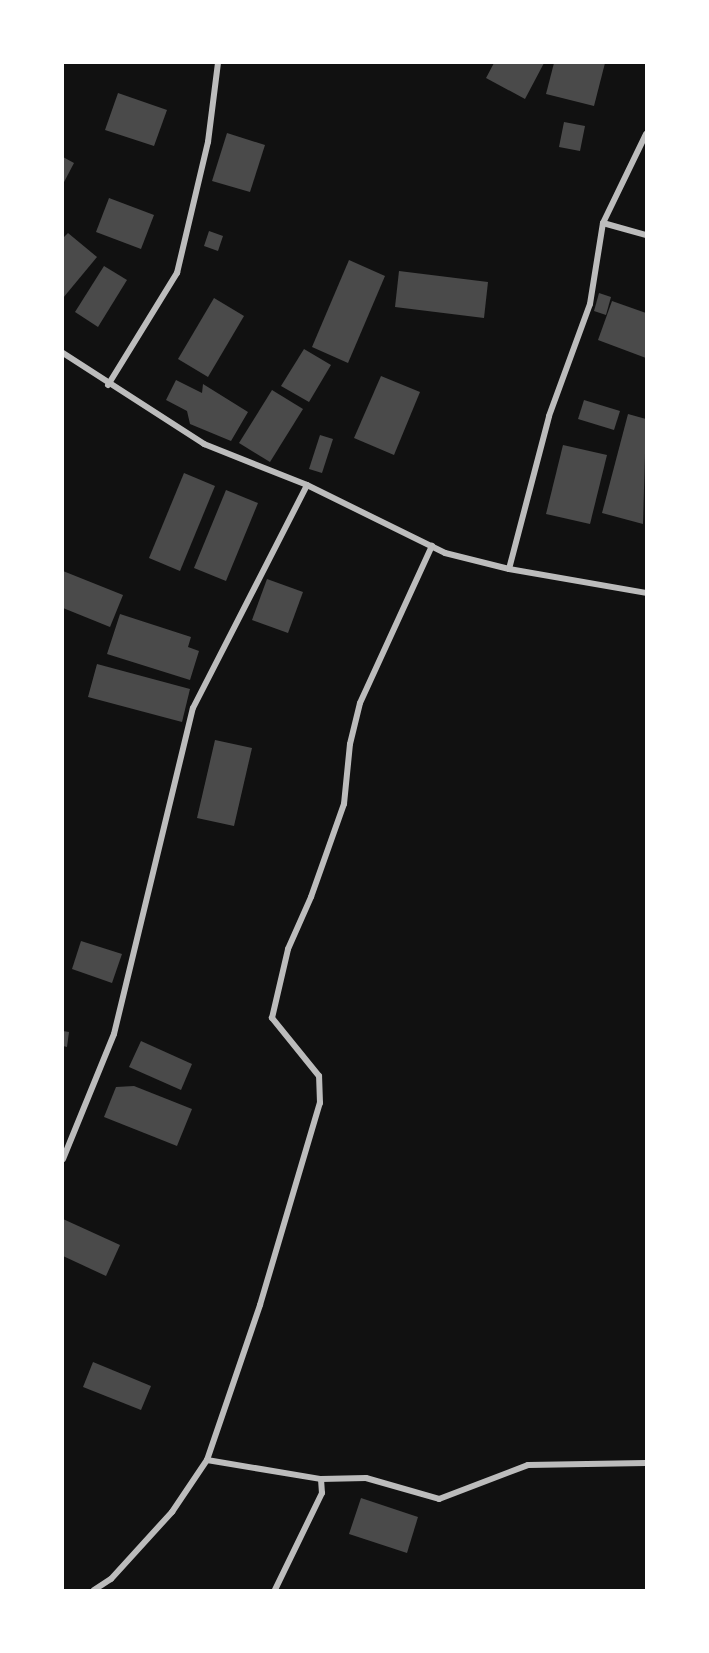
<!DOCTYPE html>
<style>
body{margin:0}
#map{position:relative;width:709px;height:1653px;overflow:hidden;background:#111;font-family:Raleway,sans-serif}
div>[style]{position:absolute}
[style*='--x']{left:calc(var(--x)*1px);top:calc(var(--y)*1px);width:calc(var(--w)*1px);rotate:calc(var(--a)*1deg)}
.building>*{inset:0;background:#4a4a4a}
.minor>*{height:6px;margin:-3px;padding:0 3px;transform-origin:3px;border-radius:3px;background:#bcbcbc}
span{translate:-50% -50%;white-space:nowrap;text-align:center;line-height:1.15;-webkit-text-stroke:4.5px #fff;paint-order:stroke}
.frame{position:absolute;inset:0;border:64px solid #fff;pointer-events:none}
</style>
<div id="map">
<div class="building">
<div style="clip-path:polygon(494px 63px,544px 63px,525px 99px,486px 78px)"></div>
<div style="clip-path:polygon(554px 63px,605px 63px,594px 106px,546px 94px)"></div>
<div style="clip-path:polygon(118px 93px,167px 110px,154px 146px,105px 130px)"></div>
<div style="clip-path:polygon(564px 122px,585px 126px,580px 151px,559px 147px)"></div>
<div style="clip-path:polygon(227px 133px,265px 145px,250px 192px,212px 181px)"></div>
<div style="clip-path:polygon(63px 157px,74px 163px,63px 184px)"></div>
<div style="clip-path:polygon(109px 198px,154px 215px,141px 249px,96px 232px)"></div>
<div style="clip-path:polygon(209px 231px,223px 236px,218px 251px,204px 246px)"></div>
<div style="clip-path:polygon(68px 233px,97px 257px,63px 298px,63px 238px)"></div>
<div style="clip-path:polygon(349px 260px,385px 276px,348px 363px,312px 347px)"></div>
<div style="clip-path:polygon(104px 266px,127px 280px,98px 327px,75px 312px)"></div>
<div style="clip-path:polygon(399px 271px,488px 282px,484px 318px,395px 307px)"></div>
<div style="clip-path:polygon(599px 293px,611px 297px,606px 315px,594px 311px)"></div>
<div style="clip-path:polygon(214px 298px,244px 316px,208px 377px,178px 359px)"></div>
<div style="clip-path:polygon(612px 301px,646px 313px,646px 358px,598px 340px)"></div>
<div style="clip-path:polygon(304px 349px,331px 365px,309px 402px,281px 386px)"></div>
<div style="clip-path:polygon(381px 376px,420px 392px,394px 455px,354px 438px)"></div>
<div style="clip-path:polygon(176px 380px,202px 393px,203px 384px,248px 412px,231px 441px,190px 424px,187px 411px,166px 400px)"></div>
<div style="clip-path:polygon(272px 390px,303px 409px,270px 462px,239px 443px)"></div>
<div style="clip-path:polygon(584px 400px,620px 411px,614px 430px,578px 419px)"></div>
<div style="clip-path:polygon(628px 414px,646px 419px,643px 524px,602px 513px)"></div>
<div style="clip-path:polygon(320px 435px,333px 439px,322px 473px,309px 469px)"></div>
<div style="clip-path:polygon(563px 445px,607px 455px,590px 524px,546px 514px)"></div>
<div style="clip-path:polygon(184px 473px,215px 486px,180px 571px,149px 558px)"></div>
<div style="clip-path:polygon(226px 490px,258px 503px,226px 581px,194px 568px)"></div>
<div style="clip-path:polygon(63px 571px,123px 595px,110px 627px,63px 608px)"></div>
<div style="clip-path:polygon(267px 579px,303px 592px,288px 633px,252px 620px)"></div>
<div style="clip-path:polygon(120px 614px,191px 637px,188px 647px,199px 651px,190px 680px,107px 654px)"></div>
<div style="clip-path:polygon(97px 664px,190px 689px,182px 722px,88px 697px)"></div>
<div style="clip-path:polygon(215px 740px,252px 748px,234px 826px,197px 818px)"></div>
<div style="clip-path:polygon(81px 941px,122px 954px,112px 983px,72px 969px)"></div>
<div style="clip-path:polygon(63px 1031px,69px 1032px,67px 1047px,63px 1046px)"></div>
<div style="clip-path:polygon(141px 1041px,192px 1064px,181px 1090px,129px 1067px)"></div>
<div style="clip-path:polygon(134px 1086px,192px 1109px,177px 1146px,104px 1117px,116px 1087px)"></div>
<div style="clip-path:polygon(63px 1219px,120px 1245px,106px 1276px,63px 1256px)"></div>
<div style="clip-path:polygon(93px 1362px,151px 1386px,141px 1410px,83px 1387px)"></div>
<div style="clip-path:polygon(361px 1498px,418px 1517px,407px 1553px,349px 1534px)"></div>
</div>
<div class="minor">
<div style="--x:603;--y:223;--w:45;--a:15.6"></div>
<div style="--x:63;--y:353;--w:168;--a:32.8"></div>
<div style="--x:204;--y:444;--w:111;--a:21.7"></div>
<div style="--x:307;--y:485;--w:154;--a:26.2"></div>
<div style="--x:445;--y:553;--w:66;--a:14"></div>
<div style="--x:509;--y:569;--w:139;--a:9.9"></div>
<div style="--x:108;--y:385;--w:132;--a:-58.4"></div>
<div style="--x:177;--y:273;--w:135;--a:-76.7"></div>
<div style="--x:208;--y:142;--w:80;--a:-82.8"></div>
<div style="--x:509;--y:569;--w:158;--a:-75.3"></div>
<div style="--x:549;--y:416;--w:119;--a:-69.9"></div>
<div style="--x:590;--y:304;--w:82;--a:-80.9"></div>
<div style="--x:603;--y:223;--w:99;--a:-64.2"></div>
<div style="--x:63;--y:1159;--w:135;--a:-67.8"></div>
<div style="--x:114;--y:1034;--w:335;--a:-76.4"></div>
<div style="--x:193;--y:708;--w:250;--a:-62.9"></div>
<div style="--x:207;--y:1460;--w:116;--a:9.5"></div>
<div style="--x:321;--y:1479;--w:14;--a:86"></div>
<div style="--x:322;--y:1493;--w:108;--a:115.9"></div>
<div style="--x:321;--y:1479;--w:45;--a:-1.3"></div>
<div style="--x:366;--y:1478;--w:76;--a:16"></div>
<div style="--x:439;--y:1499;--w:95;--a:-20.9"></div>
<div style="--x:528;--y:1465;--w:118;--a:-1"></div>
<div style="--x:94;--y:1590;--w:20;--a:-33"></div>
<div style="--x:111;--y:1579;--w:91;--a:-47.7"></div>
<div style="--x:172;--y:1512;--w:63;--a:-56.1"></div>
<div style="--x:207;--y:1460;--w:164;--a:-71.1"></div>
<div style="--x:260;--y:1305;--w:211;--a:-73.5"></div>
<div style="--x:320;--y:1103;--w:27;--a:-92"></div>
<div style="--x:319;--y:1076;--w:75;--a:-129"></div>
<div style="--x:272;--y:1018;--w:71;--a:-76.9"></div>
<div style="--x:288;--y:949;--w:57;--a:-66.1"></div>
<div style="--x:311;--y:897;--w:99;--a:-70.5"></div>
<div style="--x:344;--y:804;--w:60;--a:-84.3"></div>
<div style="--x:350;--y:744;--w:42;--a:-76.3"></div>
<div style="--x:360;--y:703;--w:173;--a:-65.4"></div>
</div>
<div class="frame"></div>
</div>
